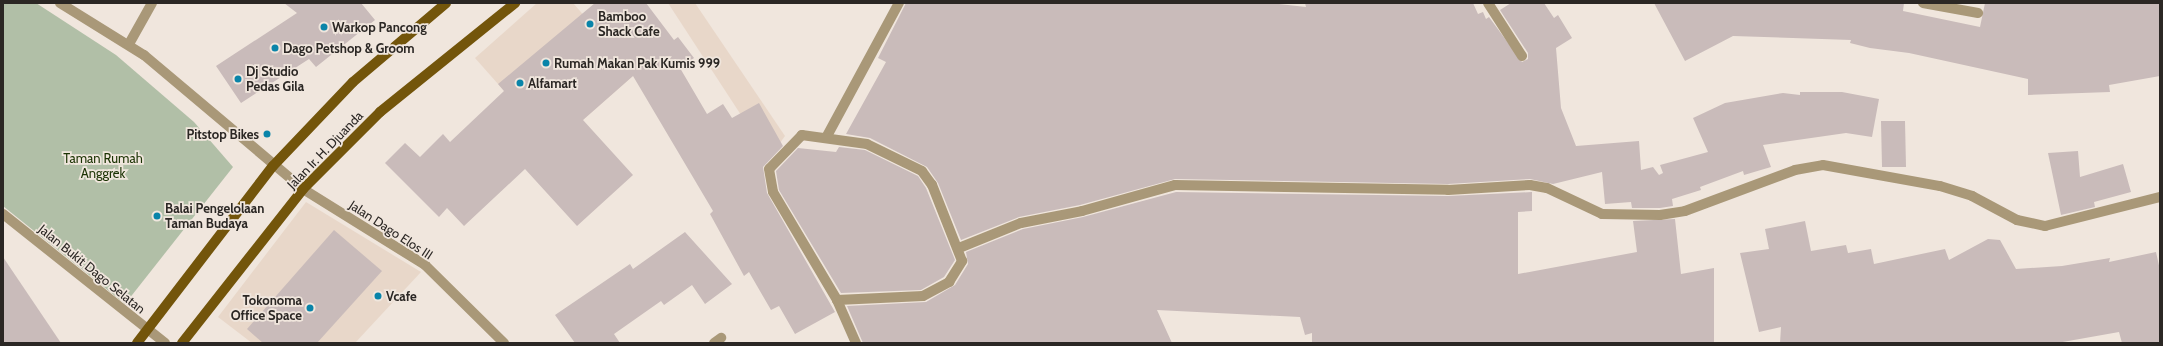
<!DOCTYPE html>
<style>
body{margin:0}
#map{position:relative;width:2163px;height:346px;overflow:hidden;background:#f0e6dd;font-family:Cabin,sans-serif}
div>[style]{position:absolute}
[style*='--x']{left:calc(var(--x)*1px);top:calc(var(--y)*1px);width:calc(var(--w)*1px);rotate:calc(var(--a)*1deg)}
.built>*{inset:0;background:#e8d7c9}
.green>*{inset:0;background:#b1bfa7}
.building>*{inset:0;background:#c9bbba}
.street>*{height:10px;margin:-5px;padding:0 5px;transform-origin:5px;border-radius:5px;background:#a99878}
.primary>*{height:10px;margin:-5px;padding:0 5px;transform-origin:5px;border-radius:5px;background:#73550b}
.dots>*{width:11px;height:11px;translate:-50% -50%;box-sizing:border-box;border:2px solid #f0e6dd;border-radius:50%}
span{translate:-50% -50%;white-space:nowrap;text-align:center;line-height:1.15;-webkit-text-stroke:3.5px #f0e6dd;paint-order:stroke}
.poi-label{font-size:13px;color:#2b2724;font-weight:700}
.left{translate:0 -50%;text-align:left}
.right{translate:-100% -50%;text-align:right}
.street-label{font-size:13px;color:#2b2724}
.park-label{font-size:13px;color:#1b3303}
.frame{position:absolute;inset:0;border:4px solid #2b2724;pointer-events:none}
</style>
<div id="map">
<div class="built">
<div style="clip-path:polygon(537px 3px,573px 3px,635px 74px,553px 146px,475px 58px)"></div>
<div style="clip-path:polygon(668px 3px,695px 3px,785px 136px,769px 158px)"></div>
<div style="clip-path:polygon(306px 202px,421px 272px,355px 343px,252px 343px,218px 317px)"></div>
</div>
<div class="green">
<div style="clip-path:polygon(3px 3px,36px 3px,116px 55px,194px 122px,233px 167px,125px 304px,3px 206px)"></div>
</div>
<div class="building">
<div style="clip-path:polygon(284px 3px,361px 3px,375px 20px,316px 67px,309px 59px,241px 103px,216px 66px,297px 13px)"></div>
<div style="clip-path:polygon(595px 3px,646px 3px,674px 40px,678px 37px,694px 58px,680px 68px,707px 114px,723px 104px,732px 118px,759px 103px,783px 146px,763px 167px,767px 193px,835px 312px,795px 334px,779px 306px,771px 310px,749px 272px,744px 276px,710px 214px,713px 211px,633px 76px,583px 120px,633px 175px,577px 226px,525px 169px,464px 226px,447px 208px,439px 217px,385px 163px,405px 143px,420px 157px,443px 134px,450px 142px,504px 91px,498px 84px)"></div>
<div style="clip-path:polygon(906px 3px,1270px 3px,1306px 7px,1305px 3px,1473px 3px,1478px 14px,1483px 12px,1486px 19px,1489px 17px,1522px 62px,1528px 59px,1528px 53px,1500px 10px,1511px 3px,1544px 3px,1554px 18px,1558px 15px,1572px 38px,1556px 48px,1561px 108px,1576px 146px,1639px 141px,1641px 170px,1653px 167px,1659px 175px,1663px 173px,1660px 165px,1708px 152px,1693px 118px,1725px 103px,1783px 93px,1800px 95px,1800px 92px,1842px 92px,1879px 99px,1872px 137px,1846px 133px,1763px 145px,1771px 167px,1744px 175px,1743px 171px,1700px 187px,1701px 190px,1672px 199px,1673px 206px,1660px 208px,1632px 208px,1631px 202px,1605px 204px,1602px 172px,1553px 184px,1530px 179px,1448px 184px,1175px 179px,1080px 205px,1019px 217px,961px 240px,938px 183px,927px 167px,870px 138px,846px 134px,886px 62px,878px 58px)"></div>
<div style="clip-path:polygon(1654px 3px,1904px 3px,1903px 11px,1980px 27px,1985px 3px,2160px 3px,2160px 76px,2109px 85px,2110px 92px,2028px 95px,2028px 79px,1909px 53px,1870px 48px,1850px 43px,1851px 40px,1733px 36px,1685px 61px)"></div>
<div style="clip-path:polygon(1881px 121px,1905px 121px,1906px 167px,1882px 167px)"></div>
<div style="clip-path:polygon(839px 147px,865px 150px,918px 176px,926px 188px,955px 260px,944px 277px,921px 290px,841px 293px,779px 190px,776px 171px,798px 148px,836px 152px)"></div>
<div style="clip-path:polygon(2078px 151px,2080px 177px,2123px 164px,2131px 192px,2094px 202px,2095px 207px,2061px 215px,2048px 153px)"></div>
<div style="clip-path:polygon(1176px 192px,1448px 196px,1532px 192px,1532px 211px,1518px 212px,1518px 274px,1637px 252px,1633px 221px,1675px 219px,1681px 274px,1714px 268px,1714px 343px,1312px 343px,1312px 333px,1305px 335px,1300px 317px,1157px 310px,1172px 343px,863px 343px,847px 306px,926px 302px,955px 285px,968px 264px,966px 252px,1023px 229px,1083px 217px)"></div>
<div style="clip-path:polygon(1805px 221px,1811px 251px,1846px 245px,1848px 253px,1871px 249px,1874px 264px,1945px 249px,1949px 260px,1988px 239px,2000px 240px,2016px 269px,2062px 266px,2110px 258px,2109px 262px,2156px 252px,2160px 270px,2160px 343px,2122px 343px,2119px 332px,2057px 343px,1780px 343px,1781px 327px,1759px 332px,1740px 253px,1769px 249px,1765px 229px)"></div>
<div style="clip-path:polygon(334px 230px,382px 271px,317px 343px,263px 343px,247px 329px)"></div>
<div style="clip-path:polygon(685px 232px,732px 284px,705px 304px,692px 285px,664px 305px,661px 301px,614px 334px,620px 343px,575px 343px,555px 315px,630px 264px,633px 269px)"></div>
<div style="clip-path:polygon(3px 257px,61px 343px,3px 343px)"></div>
</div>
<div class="street">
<div style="--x:60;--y:3;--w:99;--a:31.8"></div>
<div style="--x:144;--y:55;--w:208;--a:40.1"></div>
<div style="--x:303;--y:189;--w:144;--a:31.9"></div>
<div style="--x:425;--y:265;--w:111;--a:44.6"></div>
<div style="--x:1488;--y:3;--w:63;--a:57.3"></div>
<div style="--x:1923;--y:3;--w:56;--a:10.3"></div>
<div style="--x:129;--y:44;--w:47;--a:-60.7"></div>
<div style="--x:827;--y:136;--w:151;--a:-61.6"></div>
<div style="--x:3;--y:214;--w:207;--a:38.5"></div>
<div style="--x:959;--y:248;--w:67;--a:-22"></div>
<div style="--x:1021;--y:223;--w:62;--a:-11.1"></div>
<div style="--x:1082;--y:211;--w:97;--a:-15.6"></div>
<div style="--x:1175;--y:185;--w:273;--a:1"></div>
<div style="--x:1448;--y:190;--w:82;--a:-3.5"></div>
<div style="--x:1530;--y:185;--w:17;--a:10"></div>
<div style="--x:1547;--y:188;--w:61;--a:25.3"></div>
<div style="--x:1602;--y:214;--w:58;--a:1"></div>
<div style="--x:1660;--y:215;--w:25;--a:-9"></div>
<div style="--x:1685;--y:211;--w:117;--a:-20.4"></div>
<div style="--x:1795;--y:170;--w:28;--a:-10"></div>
<div style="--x:1823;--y:165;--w:119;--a:10.2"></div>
<div style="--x:1940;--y:186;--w:34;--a:17"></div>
<div style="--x:1972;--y:196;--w:51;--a:28.1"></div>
<div style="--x:2017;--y:220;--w:29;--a:12"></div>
<div style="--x:2045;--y:226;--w:119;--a:-14.2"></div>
<div style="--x:837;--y:300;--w:86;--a:-2.7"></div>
<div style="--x:923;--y:296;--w:30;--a:-28"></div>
<div style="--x:949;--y:282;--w:25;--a:-58"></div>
<div style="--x:962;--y:261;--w:82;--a:-111.5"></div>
<div style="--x:932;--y:185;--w:17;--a:-126"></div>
<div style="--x:922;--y:171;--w:61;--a:-153.9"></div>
<div style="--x:867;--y:144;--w:66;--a:-172.1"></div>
<div style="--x:802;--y:135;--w:47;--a:134.1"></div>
<div style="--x:769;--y:169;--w:23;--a:80"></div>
<div style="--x:773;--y:192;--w:126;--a:59.3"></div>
<div style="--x:837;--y:300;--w:47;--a:66.2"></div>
<div style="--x:714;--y:343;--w:9;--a:-36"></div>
</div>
<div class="primary">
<div style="--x:137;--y:343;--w:223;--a:-52.5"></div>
<div style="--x:273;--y:166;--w:116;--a:-46.4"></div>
<div style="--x:353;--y:82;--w:122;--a:-40.3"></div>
<div style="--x:182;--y:343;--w:196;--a:-51.8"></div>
<div style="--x:303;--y:189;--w:109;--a:-45"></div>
<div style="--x:380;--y:112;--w:174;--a:-38.9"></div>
</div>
<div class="dots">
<div style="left:590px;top:24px;background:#0984a9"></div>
<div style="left:324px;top:27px;background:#0984a9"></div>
<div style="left:275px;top:48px;background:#0984a9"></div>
<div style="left:546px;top:63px;background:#0984a9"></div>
<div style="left:238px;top:79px;background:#0984a9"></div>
<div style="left:520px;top:83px;background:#0984a9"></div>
<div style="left:267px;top:134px;background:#0984a9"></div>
<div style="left:157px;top:216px;background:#0984a9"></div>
<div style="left:378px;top:296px;background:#0984a9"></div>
<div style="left:310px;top:308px;background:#0984a9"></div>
</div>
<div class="poi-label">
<span class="left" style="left:598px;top:24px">Bamboo<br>Shack Cafe</span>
<span class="left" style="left:332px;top:27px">Warkop Pancong</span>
<span class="left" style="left:283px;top:48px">Dago Petshop &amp; Groom</span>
<span class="left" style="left:554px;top:63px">Rumah Makan Pak Kumis 999</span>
<span class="left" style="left:246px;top:79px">Dj Studio<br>Pedas Gila</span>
<span class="left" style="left:528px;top:83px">Alfamart</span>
<span class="right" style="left:259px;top:134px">Pitstop Bikes</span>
<span class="left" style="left:165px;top:216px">Balai Pengelolaan<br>Taman Budaya</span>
<span class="left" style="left:386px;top:296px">Vcafe</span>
<span class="right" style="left:302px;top:308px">Tokonoma<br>Office Space</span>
</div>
<div class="street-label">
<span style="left:325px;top:150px;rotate:-46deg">Jalan Ir. H. Djuanda</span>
<span style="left:391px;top:230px;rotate:33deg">Jalan Dago Elos III</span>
<span style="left:92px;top:269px;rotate:39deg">Jalan Bukit Dago Selatan</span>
</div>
<div class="park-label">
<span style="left:103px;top:166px">Taman Rumah<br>Anggrek</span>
</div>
<div class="frame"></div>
</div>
